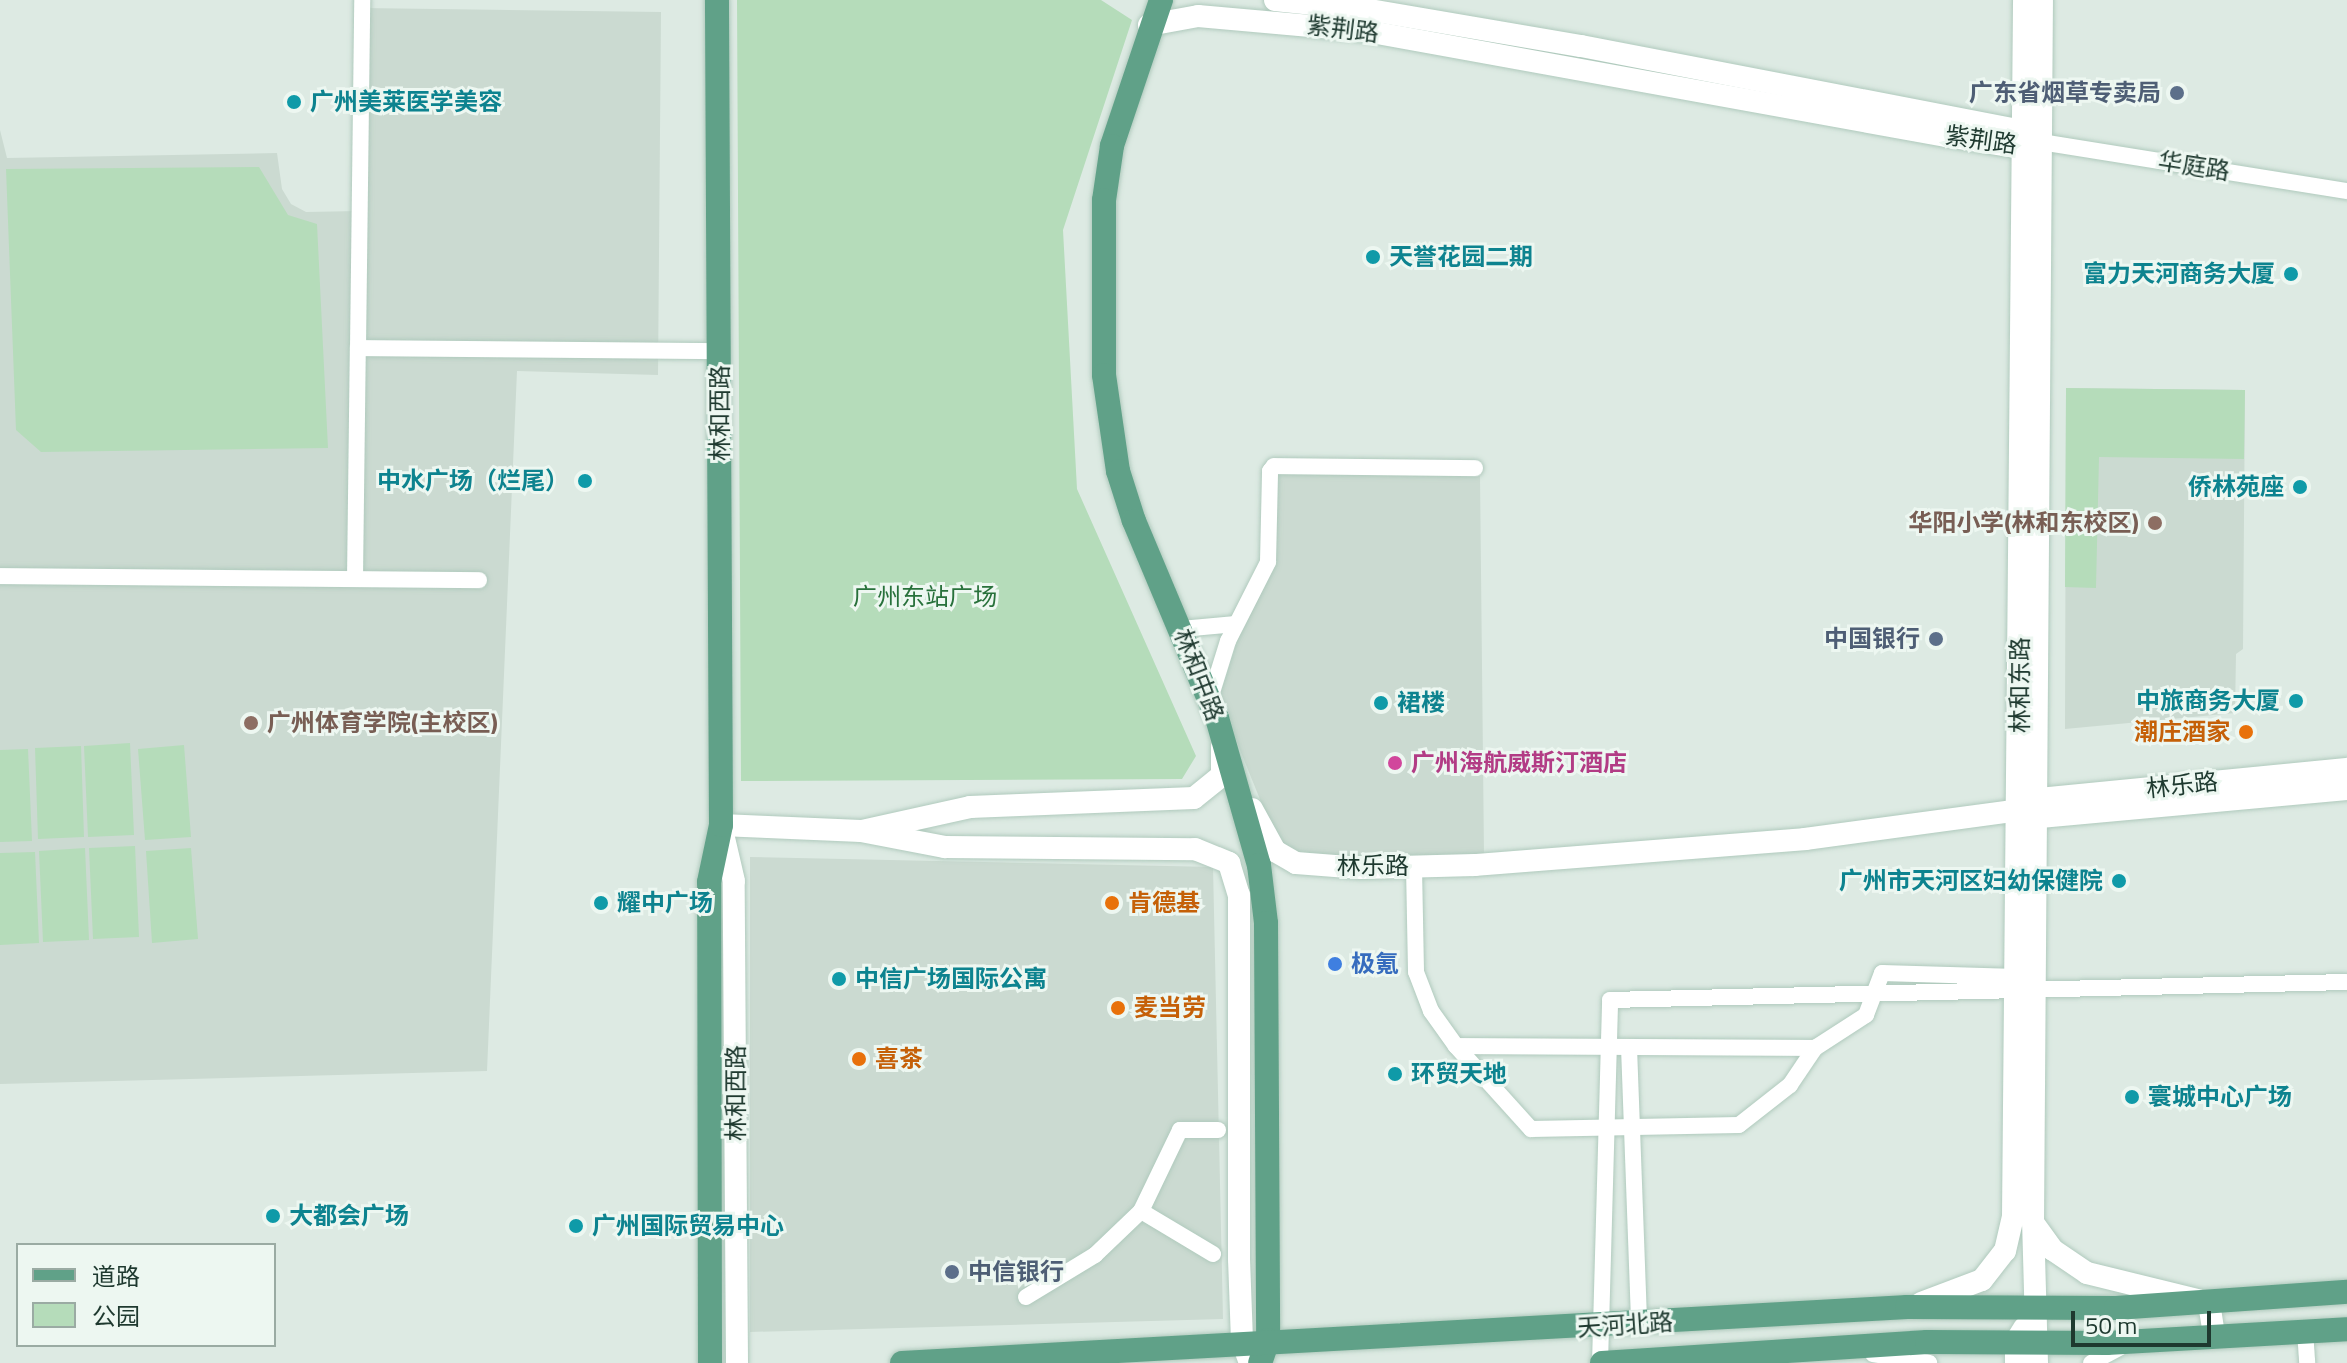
<!DOCTYPE html>
<meta charset="utf-8">
<style>
body{margin:0}
#map{position:relative;width:2347px;height:1363px;overflow:hidden;background:#ddeae3;font-family:"Titillium Web","Noto Sans SC",sans-serif}
div>[style]{position:absolute}
[style*='--x']{left:calc(var(--x)*1px);top:calc(var(--y)*1px);width:calc(var(--w)*1px);rotate:calc(var(--a)*1deg)}
.built>*{inset:0;background:#cbdad1}
.green>*{inset:0;background:#b5dcba}
.roads{filter:drop-shadow(0 0 2px #b0cabd) drop-shadow(0 0 2px #b0cabd)}
.street>*{height:16px;margin:-8px;padding:0 8px;transform-origin:8px;border-radius:8px;background:#fff}
.secondary>*{height:22px;margin:-11px;padding:0 11px;transform-origin:11px;border-radius:11px;background:#fff}
.primary>*{height:24px;margin:-12px;padding:0 12px;transform-origin:12px;border-radius:12px;background:#60a188}
.dots>*{width:22px;height:22px;translate:-50% -50%;box-sizing:border-box;border:4px solid #edf7f1;border-radius:50%}
span{translate:-50% -50%;white-space:nowrap;text-align:center;line-height:1.15;-webkit-text-stroke:6px #edf7f1;paint-order:stroke}
.street-label{font-size:24px;color:#1e392f}
.service-label{font-size:24px;color:#4e5e75;font-weight:700}
.right{translate:-100% -50%;text-align:right}
.left{translate:0 -50%;text-align:left}
.culture-label{font-size:24px;color:#0d838f;font-weight:700}
.education-label{font-size:24px;color:#785e54;font-weight:700}
.park-label{font-size:24px;color:#28713b}
.food-label{font-size:24px;color:#c56008;font-weight:700}
.hotel-label{font-size:24px;color:#b23c85;font-weight:700}
.shop-label{font-size:24px;color:#366cbe;font-weight:700}
.legend{position:absolute;left:16px;top:1243px;width:260px;height:104px;box-sizing:border-box;background:#edf7f1;border:2px solid #9aaba3;margin:0;padding:10px 14px;list-style:none;font-size:24px;color:#1e392f}
.legend li{display:flex;align-items:center;gap:16px;height:40px}
.legend b{width:40px;border:2px solid #9aaba3}
.scale{position:absolute;left:2071px;top:1311px;width:140px;height:36px;box-sizing:border-box;border:4px solid #1e392f;border-top:0;padding-left:10px;font-size:24px;line-height:28px;white-space:nowrap;color:#1e392f;-webkit-text-stroke:6px #edf7f1;paint-order:stroke}
</style>
<div id="map">
<div class="built">
<div style="clip-path:polygon(362px 8px,661px 12px,658px 375px,517px 371px,487px 1071px,0 1084px,0 130px,7px 158px,277px 153px,282px 189px,291px 204px,306px 212px,359px 211px)"></div>
<div style="clip-path:polygon(2066px 388px,2245px 390px,2243px 649px,2236px 654px,2235px 713px,2065px 729px)"></div>
<div style="clip-path:polygon(1274px 472px,1480px 476px,1484px 855px,1333px 859px,1301px 854px,1276px 839px,1219px 698px,1246px 613px,1275px 557px)"></div>
<div style="clip-path:polygon(750px 857px,1213px 867px,1223px 1319px,750px 1332px)"></div>
</div>
<div class="green">
<div style="clip-path:polygon(737px 0,1101px 0,1132px 20px,1063px 230px,1077px 489px,1196px 756px,1182px 779px,741px 781px)"></div>
<div style="clip-path:polygon(259px 167px,288px 215px,317px 224px,328px 448px,41px 452px,16px 430px,6px 169px)"></div>
<div style="clip-path:polygon(2066px 388px,2245px 390px,2244px 459px,2099px 457px,2096px 588px,2065px 587px)"></div>
<div style="clip-path:polygon(130px 743px,134px 835px,88px 837px,84px 746px)"></div>
<div style="clip-path:polygon(184px 745px,191px 837px,145px 840px,138px 749px)"></div>
<div style="clip-path:polygon(81px 746px,84px 837px,38px 839px,35px 748px)"></div>
<div style="clip-path:polygon(28px 749px,32px 841px,0 842px,0 750px)"></div>
<div style="clip-path:polygon(135px 846px,139px 937px,93px 939px,89px 848px)"></div>
<div style="clip-path:polygon(85px 848px,89px 940px,43px 942px,39px 851px)"></div>
<div style="clip-path:polygon(191px 848px,198px 939px,152px 943px,146px 851px)"></div>
<div style="clip-path:polygon(35px 852px,39px 943px,0 945px,0 853px)"></div>
</div>
<div class="roads">
<div class="street">
<div style="--x:2041;--y:142;--w:310;--a:9.1"></div>
<div style="--x:358;--y:348;--w:348;--a:-89.3"></div>
<div style="--x:0;--y:576;--w:479;--a:0.5"></div>
<div style="--x:355;--y:579;--w:231;--a:-89.3"></div>
<div style="--x:358;--y:348;--w:362;--a:0.5"></div>
<div style="--x:1181;--y:629;--w:55;--a:-5.2"></div>
<div style="--x:1209;--y:702;--w:64;--a:-72.7"></div>
<div style="--x:1228;--y:641;--w:89;--a:-63.1"></div>
<div style="--x:1268;--y:562;--w:91;--a:-88.7"></div>
<div style="--x:1270;--y:471;--w:6;--a:-51"></div>
<div style="--x:1274;--y:466;--w:201;--a:0.6"></div>
<div style="--x:1414;--y:867;--w:105;--a:88.9"></div>
<div style="--x:1416;--y:972;--w:42;--a:69"></div>
<div style="--x:1431;--y:1011;--w:43;--a:54.5"></div>
<div style="--x:1456;--y:1046;--w:359;--a:0.3"></div>
<div style="--x:1815;--y:1048;--w:61;--a:-32.9"></div>
<div style="--x:1866;--y:1015;--w:45;--a:-69.1"></div>
<div style="--x:1882;--y:973;--w:135;--a:1.7"></div>
<div style="--x:1456;--y:1046;--w:112;--a:47.9"></div>
<div style="--x:1531;--y:1129;--w:208;--a:-1.1"></div>
<div style="--x:1739;--y:1125;--w:65;--a:-38.1"></div>
<div style="--x:1790;--y:1085;--w:45;--a:-56"></div>
<div style="--x:1629;--y:1047;--w:277;--a:87.9"></div>
<div style="--x:1141;--y:1211;--w:90;--a:-64.3"></div>
<div style="--x:1180;--y:1130;--w:38;--a:0"></div>
<div style="--x:1026;--y:1297;--w:81;--a:-31.3"></div>
<div style="--x:1095;--y:1255;--w:64;--a:-43.7"></div>
<div style="--x:1141;--y:1211;--w:84;--a:30.8"></div>
<div style="--x:2305;--y:1331;--w:32;--a:86"></div>
<div style="--x:1873;--y:1354;--w:57;--a:9.1"></div>
<div style="--x:1600;--y:1363;--w:363;--a:-88.4"></div>
<div style="--x:1610;--y:1000;--w:737;--a:-1.4"></div>
<div style="--x:2091;--y:1363;--w:34;--a:-28"></div>
</div>
<div class="secondary">
<div style="--x:1275;--y:0;--w:96;--a:6"></div>
<div style="--x:1370;--y:10;--w:214;--a:9.7"></div>
<div style="--x:1581;--y:46;--w:451;--a:10.9"></div>
<div style="--x:2024;--y:131;--w:15;--a:32"></div>
<div style="--x:1149;--y:25;--w:50;--a:-10.4"></div>
<div style="--x:1198;--y:16;--w:169;--a:5.1"></div>
<div style="--x:1366;--y:31;--w:589;--a:10.26"></div>
<div style="--x:1946;--y:136;--w:78;--a:8.9"></div>
<div style="--x:2023;--y:148;--w:14;--a:-17"></div>
<div style="--x:1252;--y:809;--w:48;--a:61.3"></div>
<div style="--x:1275;--y:851;--w:24;--a:30"></div>
<div style="--x:1296;--y:863;--w:65;--a:4.4"></div>
<div style="--x:1361;--y:868;--w:114;--a:-1.5"></div>
<div style="--x:1475;--y:865;--w:331;--a:-4.5"></div>
<div style="--x:1805;--y:839;--w:216;--a:-7.7"></div>
<div style="--x:2019;--y:810;--w:23;--a:-29"></div>
<div style="--x:2039;--y:799;--w:309;--a:-5.6"></div>
<div style="--x:2028;--y:813;--w:13;--a:18"></div>
<div style="--x:2040;--y:817;--w:308;--a:-5.2"></div>
<div style="--x:862;--y:831;--w:111;--a:-12.5"></div>
<div style="--x:970;--y:807;--w:224;--a:-2.3"></div>
<div style="--x:1194;--y:798;--w:36;--a:-39"></div>
<div style="--x:1222;--y:775;--w:28;--a:-90"></div>
<div style="--x:2034;--y:1224;--w:32;--a:54"></div>
<div style="--x:2053;--y:1250;--w:41;--a:34.1"></div>
<div style="--x:2087;--y:1273;--w:126;--a:13.8"></div>
<div style="--x:2209;--y:1303;--w:33;--a:81"></div>
<div style="--x:1921;--y:1303;--w:65;--a:-20.7"></div>
<div style="--x:1982;--y:1280;--w:37;--a:-52"></div>
<div style="--x:2005;--y:1251;--w:36;--a:-77"></div>
<div style="--x:2013;--y:1216;--w:1216;--a:-89.48"></div>
<div style="--x:737;--y:1363;--w:482;--a:-90.4"></div>
<div style="--x:734;--y:881;--w:57;--a:-103.1"></div>
<div style="--x:721;--y:825;--w:140;--a:2.5"></div>
<div style="--x:861;--y:831;--w:86;--a:10.8"></div>
<div style="--x:945;--y:847;--w:250;--a:0.5"></div>
<div style="--x:1195;--y:849;--w:37;--a:22"></div>
<div style="--x:1229;--y:863;--w:34;--a:73"></div>
<div style="--x:1239;--y:895;--w:364;--a:90"></div>
<div style="--x:1239;--y:1259;--w:82;--a:87.9"></div>
<div style="--x:1242;--y:1341;--w:23;--a:70"></div>
<div style="--x:2016;--y:1363;--w:22;--a:-90"></div>
<div style="--x:2016;--y:1341;--w:15;--a:-58"></div>
<div style="--x:2037;--y:1363;--w:140;--a:-91.6"></div>
<div style="--x:2033;--y:1223;--w:1223;--a:-89.58"></div>
</div>
<div class="primary">
<div style="--x:1161;--y:0;--w:154;--a:108.6"></div>
<div style="--x:1112;--y:146;--w:55;--a:98.4"></div>
<div style="--x:1104;--y:200;--w:175;--a:90"></div>
<div style="--x:1104;--y:375;--w:97;--a:81.7"></div>
<div style="--x:1118;--y:471;--w:52;--a:72.3"></div>
<div style="--x:1134;--y:521;--w:214;--a:67.2"></div>
<div style="--x:1217;--y:718;--w:153;--a:74.1"></div>
<div style="--x:1259;--y:865;--w:58;--a:83.1"></div>
<div style="--x:1266;--y:923;--w:417;--a:89.7"></div>
<div style="--x:1268;--y:1340;--w:24;--a:109"></div>
<div style="--x:710;--y:1363;--w:481;--a:-90.1"></div>
<div style="--x:709;--y:882;--w:58;--a:-78.1"></div>
<div style="--x:721;--y:825;--w:825;--a:-90.28"></div>
<div style="--x:902;--y:1363;--w:1007;--a:-3.19"></div>
<div style="--x:1907;--y:1307;--w:209;--a:0.3"></div>
<div style="--x:2116;--y:1308;--w:232;--a:-4"></div>
<div style="--x:1602;--y:1363;--w:326;--a:-3.7"></div>
<div style="--x:1927;--y:1342;--w:180;--a:0.3"></div>
<div style="--x:2107;--y:1343;--w:240;--a:-3.3"></div>
</div>
</div>
<div class="dots">
<div style="left:2177px;top:93px;background:#5c6f8a"></div>
<div style="left:294px;top:102px;background:#0f9aa8"></div>
<div style="left:1373px;top:257px;background:#0f9aa8"></div>
<div style="left:2291px;top:274px;background:#0f9aa8"></div>
<div style="left:585px;top:481px;background:#0f9aa8"></div>
<div style="left:2300px;top:487px;background:#0f9aa8"></div>
<div style="left:2155px;top:523px;background:#8d6e63"></div>
<div style="left:1936px;top:639px;background:#5c6f8a"></div>
<div style="left:2296px;top:701px;background:#0f9aa8"></div>
<div style="left:1381px;top:703px;background:#0f9aa8"></div>
<div style="left:251px;top:723px;background:#8d6e63"></div>
<div style="left:2246px;top:732px;background:#e8710a"></div>
<div style="left:1395px;top:763px;background:#d1479c"></div>
<div style="left:2119px;top:881px;background:#0f9aa8"></div>
<div style="left:601px;top:903px;background:#0f9aa8"></div>
<div style="left:1112px;top:903px;background:#e8710a"></div>
<div style="left:1335px;top:964px;background:#3f7fe0"></div>
<div style="left:839px;top:979px;background:#0f9aa8"></div>
<div style="left:1118px;top:1008px;background:#e8710a"></div>
<div style="left:859px;top:1059px;background:#e8710a"></div>
<div style="left:1395px;top:1074px;background:#0f9aa8"></div>
<div style="left:2132px;top:1097px;background:#0f9aa8"></div>
<div style="left:273px;top:1216px;background:#0f9aa8"></div>
<div style="left:576px;top:1226px;background:#0f9aa8"></div>
<div style="left:952px;top:1272px;background:#5c6f8a"></div>
</div>
<div class="street-label">
<span style="left:1343px;top:29px;rotate:7deg">紫荆路</span>
<span style="left:1981px;top:140px;rotate:8deg">紫荆路</span>
<span style="left:2194px;top:166px;rotate:9deg">华庭路</span>
<span style="left:720px;top:413px;rotate:-90deg">林和西路</span>
<span style="left:1199px;top:675px;rotate:69deg">林和中路</span>
<span style="left:2020px;top:685px;rotate:-90deg">林和东路</span>
<span style="left:2182px;top:785px;rotate:-6deg">林乐路</span>
<span style="left:1373px;top:866px">林乐路</span>
<span style="left:736px;top:1093px;rotate:-90deg">林和西路</span>
<span style="left:1625px;top:1325px;rotate:-4deg">天河北路</span>
</div>
<div class="service-label">
<span class="right" style="left:2161px;top:93px">广东省烟草专卖局</span>
<span class="right" style="left:1920px;top:639px">中国银行</span>
<span class="left" style="left:968px;top:1272px">中信银行</span>
</div>
<div class="culture-label">
<span class="left" style="left:310px;top:102px">广州美莱医学美容</span>
<span class="left" style="left:1389px;top:257px">天誉花园二期</span>
<span class="right" style="left:2275px;top:274px">富力天河商务大厦</span>
<span class="right" style="left:569px;top:481px">中水广场（烂尾）</span>
<span class="right" style="left:2284px;top:487px">侨林苑座</span>
<span class="right" style="left:2280px;top:701px">中旅商务大厦</span>
<span class="left" style="left:1397px;top:703px">裙楼</span>
<span class="right" style="left:2103px;top:881px">广州市天河区妇幼保健院</span>
<span class="left" style="left:617px;top:903px">耀中广场</span>
<span class="left" style="left:855px;top:979px">中信广场国际公寓</span>
<span class="left" style="left:1411px;top:1074px">环贸天地</span>
<span class="left" style="left:2148px;top:1097px">寰城中心广场</span>
<span class="left" style="left:289px;top:1216px">大都会广场</span>
<span class="left" style="left:592px;top:1226px">广州国际贸易中心</span>
</div>
<div class="education-label">
<span class="right" style="left:2139px;top:523px">华阳小学(林和东校区)</span>
<span class="left" style="left:267px;top:723px">广州体育学院(主校区)</span>
</div>
<div class="park-label">
<span style="left:925px;top:597px">广州东站广场</span>
</div>
<div class="food-label">
<span class="right" style="left:2230px;top:732px">潮庄酒家</span>
<span class="left" style="left:1128px;top:903px">肯德基</span>
<span class="left" style="left:1134px;top:1008px">麦当劳</span>
<span class="left" style="left:875px;top:1059px">喜茶</span>
</div>
<div class="hotel-label">
<span class="left" style="left:1411px;top:763px">广州海航威斯汀酒店</span>
</div>
<div class="shop-label">
<span class="left" style="left:1351px;top:964px">极氪</span>
</div>
<ul class="legend">
<li><b style="height:10px;background:#60a188"></b>道路</li>
<li><b style="height:22px;background:#b5dcba"></b>公园</li>
</ul>
<div class="scale">50 m</div>
</div>
